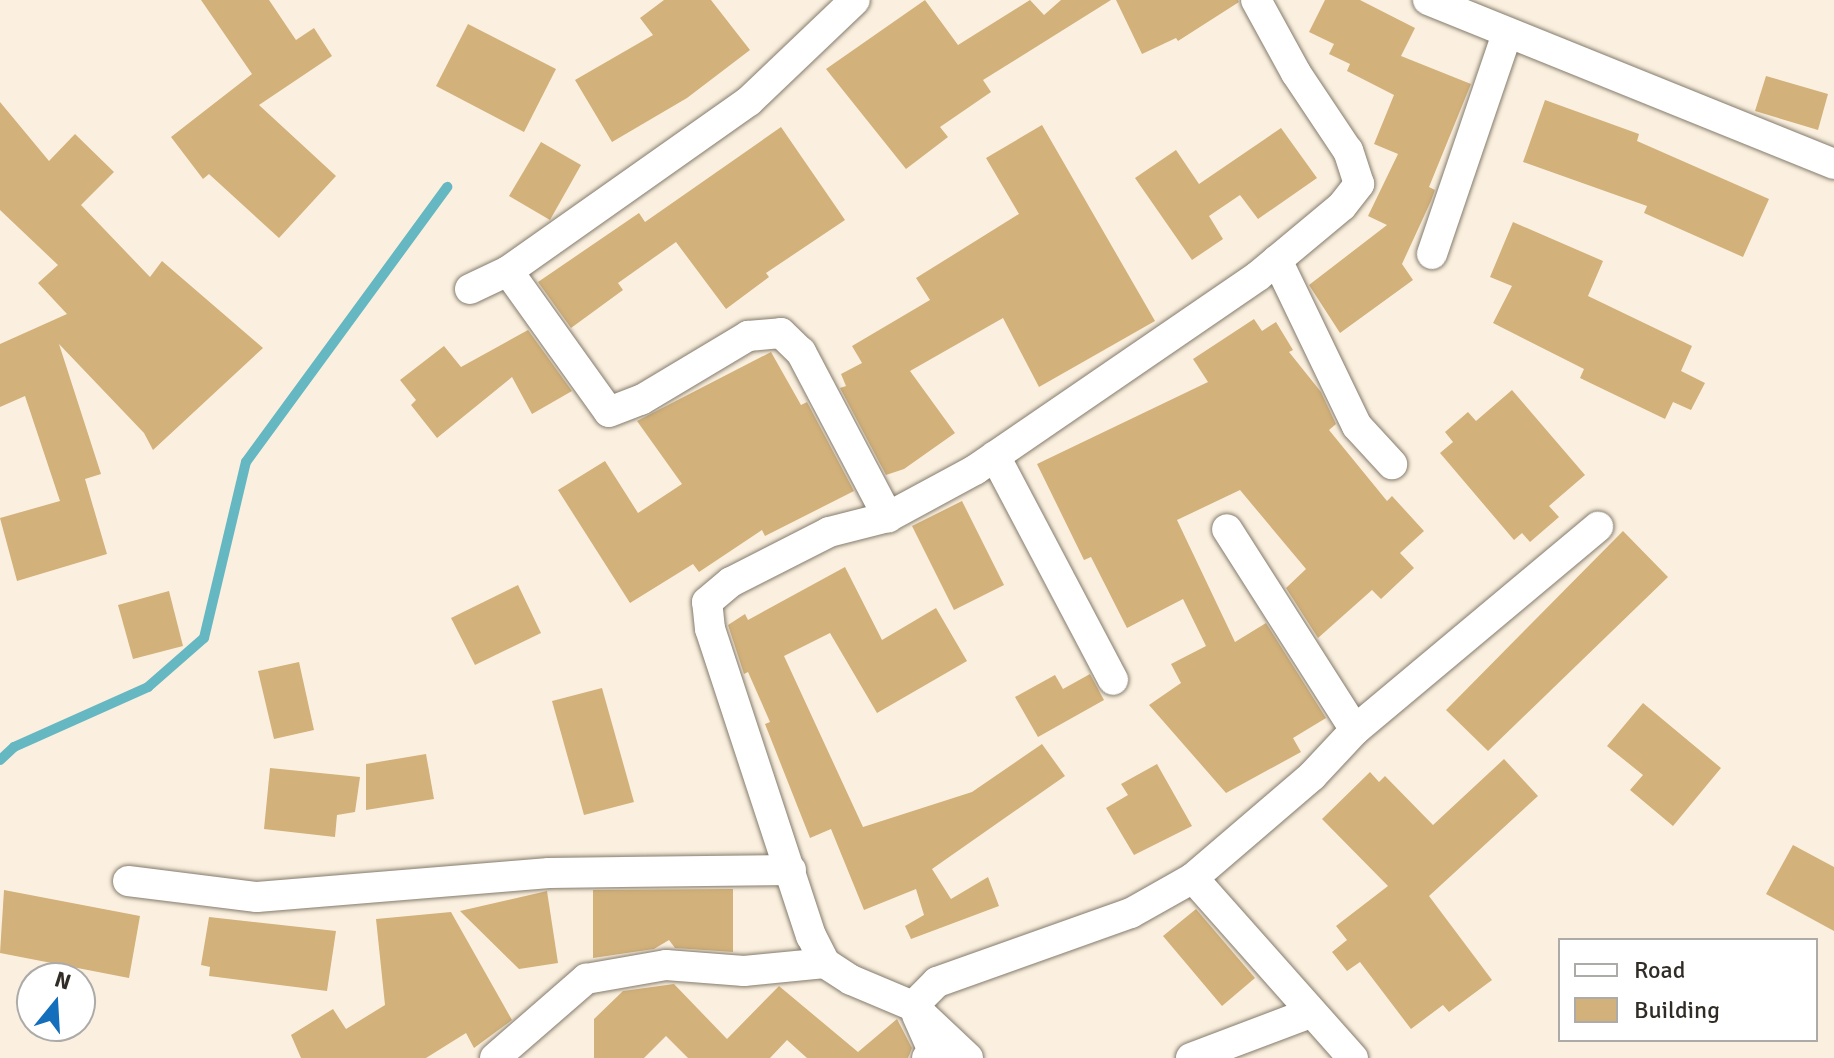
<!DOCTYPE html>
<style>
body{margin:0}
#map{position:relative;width:1834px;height:1058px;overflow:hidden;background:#fbf0df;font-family:Signika,sans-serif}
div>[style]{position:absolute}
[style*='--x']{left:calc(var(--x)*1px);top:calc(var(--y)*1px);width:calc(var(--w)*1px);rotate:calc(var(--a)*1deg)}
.stream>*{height:10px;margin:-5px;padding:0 5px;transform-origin:5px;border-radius:5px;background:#65b7c2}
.building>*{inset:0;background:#d2b17a}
.roads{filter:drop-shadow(0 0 2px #847b6c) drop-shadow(0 0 2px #847b6c)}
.street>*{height:30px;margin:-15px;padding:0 15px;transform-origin:15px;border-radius:15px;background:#fff}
span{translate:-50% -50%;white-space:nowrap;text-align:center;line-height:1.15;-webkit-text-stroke:6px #fff;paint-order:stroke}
.legend{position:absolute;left:1558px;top:938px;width:260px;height:104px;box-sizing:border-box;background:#fff;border:2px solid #adaba8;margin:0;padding:10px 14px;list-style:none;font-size:24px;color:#312d26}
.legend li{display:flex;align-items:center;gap:16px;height:40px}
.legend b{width:40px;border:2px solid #adaba8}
.north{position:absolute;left:16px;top:962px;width:80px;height:80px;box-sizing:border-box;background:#fff;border:2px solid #adaba8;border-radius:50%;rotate:18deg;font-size:22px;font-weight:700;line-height:32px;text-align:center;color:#312d26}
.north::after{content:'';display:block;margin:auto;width:28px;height:36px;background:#136ebb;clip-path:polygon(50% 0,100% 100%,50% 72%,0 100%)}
</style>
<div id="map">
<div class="stream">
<div style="--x:0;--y:760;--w:19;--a:-43"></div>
<div style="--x:14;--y:747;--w:147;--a:-24.1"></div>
<div style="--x:148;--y:687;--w:74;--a:-41.2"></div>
<div style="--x:204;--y:638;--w:181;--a:-76.6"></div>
<div style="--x:246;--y:462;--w:341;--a:-53.8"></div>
</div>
<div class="building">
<div style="clip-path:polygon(201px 0,269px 0,296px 40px,314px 28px,332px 56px,259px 105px,336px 176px,279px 238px,209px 174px,203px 179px,171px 137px,252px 74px)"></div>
<div style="clip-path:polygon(664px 0,711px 0,750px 50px,687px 98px,612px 142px,575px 80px,653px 35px,640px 18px)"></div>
<div style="clip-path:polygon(925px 0,958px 45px,1030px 0,1044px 15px,1061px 0,1111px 0,983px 80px,991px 92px,940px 127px,948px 137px,906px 169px,826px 69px)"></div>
<div style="clip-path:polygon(1116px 0,1238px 0,1239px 2px,1178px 41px,1176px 38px,1142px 54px)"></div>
<div style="clip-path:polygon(1325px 0,1360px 0,1415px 28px,1401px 56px,1471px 84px,1429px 187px,1435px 190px,1431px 201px,1402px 264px,1413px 280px,1340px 333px,1309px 285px,1387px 225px,1368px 216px,1398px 154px,1374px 144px,1394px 95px,1347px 71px,1350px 64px,1329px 54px,1334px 44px,1309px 32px)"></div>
<div style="clip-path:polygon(468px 24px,556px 69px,524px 132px,436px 86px)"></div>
<div style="clip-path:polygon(1766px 76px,1828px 94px,1818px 130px,1755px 111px)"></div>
<div style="clip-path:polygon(1545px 100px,1639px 134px,1637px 141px,1769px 199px,1743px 257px,1644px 213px,1647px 206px,1523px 162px)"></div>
<div style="clip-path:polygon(0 102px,49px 161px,75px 134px,114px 172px,81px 205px,150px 277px,162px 261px,263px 348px,153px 450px,144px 433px,59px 344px,101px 474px,85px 479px,107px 554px,17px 581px,0 518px,60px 501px,25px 396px,0 407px,0 344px,67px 314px,38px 283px,58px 265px,0 210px)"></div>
<div style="clip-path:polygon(1042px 125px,1155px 321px,1039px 387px,1003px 318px,910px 371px,955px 433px,904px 469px,886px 475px,840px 388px,846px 386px,841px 374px,862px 363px,852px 346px,930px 300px,916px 278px,1019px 214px,986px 158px)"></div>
<div style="clip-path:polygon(781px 127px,845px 220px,766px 273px,769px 277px,726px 309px,676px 242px,618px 283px,623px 290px,571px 328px,538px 282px,639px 213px,645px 222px)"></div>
<div style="clip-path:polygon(1281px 128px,1317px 178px,1258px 219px,1240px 195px,1209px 216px,1223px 239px,1192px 260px,1135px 178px,1176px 150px,1199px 184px)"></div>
<div style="clip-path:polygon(541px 142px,581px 165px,550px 220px,509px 196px)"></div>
<div style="clip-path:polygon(1513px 222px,1603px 261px,1588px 296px,1692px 346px,1681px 371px,1705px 383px,1691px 410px,1673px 402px,1665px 419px,1580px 378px,1584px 369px,1493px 323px,1512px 286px,1490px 277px)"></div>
<div style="clip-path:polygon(1254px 319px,1262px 331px,1276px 322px,1293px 350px,1289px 352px,1321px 392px,1336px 424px,1329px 430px,1387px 501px,1392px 496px,1424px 531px,1400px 553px,1414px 568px,1381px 599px,1372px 590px,1318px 638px,1286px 588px,1306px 569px,1240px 490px,1177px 520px,1235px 642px,1266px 623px,1326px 718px,1293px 738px,1301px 752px,1226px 793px,1149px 705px,1181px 683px,1171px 664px,1206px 646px,1183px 599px,1127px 628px,1091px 557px,1084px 560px,1037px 464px,1208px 382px,1193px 359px)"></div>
<div style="clip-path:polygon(528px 330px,572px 391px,532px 414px,512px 377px,437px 438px,411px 405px,416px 400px,400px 380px,444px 346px,461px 367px)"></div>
<div style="clip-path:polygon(771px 352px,801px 405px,807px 402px,854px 491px,765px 536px,762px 530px,699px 572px,693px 564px,630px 603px,558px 490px,605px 461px,638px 513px,682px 484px,637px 421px)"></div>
<div style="clip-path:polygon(1512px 390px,1585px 475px,1549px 506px,1559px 517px,1530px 542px,1522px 533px,1514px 540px,1440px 453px,1453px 442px,1445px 432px,1468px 412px,1476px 421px)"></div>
<div style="clip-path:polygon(962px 501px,1004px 585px,954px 610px,912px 526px)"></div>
<div style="clip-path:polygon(1623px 531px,1668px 577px,1488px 751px,1446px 710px)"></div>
<div style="clip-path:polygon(845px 567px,882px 640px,936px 608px,967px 661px,877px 713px,830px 633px,784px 656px,863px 827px,972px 792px,1042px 744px,1065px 776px,932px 869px,951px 899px,988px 877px,999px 906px,911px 939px,905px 926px,924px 915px,916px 889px,864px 910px,831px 829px,810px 838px,765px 724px,770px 722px,748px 672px,744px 674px,728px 625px,745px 614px,748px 620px)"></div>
<div style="clip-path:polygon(518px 585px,541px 633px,475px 665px,451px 618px)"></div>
<div style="clip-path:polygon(169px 591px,183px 646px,133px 659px,118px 605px)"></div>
<div style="clip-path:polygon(299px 662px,314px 730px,274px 739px,258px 671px)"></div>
<div style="clip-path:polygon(1090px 674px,1104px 700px,1038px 737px,1015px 697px,1055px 675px,1063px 689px)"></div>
<div style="clip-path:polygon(602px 688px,634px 802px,584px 815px,552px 701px)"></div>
<div style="clip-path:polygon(1643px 703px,1721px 768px,1673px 826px,1630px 790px,1643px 775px,1607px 746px)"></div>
<div style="clip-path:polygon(426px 754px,434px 799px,366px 810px,366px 764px)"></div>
<div style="clip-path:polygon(1504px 759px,1538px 796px,1429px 896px,1492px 980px,1449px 1012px,1443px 1005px,1411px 1029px,1360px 962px,1347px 971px,1332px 952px,1347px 940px,1336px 926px,1388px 886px,1322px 819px,1370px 772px,1379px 782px,1385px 776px,1433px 825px)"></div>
<div style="clip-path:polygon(1157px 764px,1192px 826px,1134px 855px,1106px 808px,1128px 795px,1121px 784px)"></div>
<div style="clip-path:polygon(270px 768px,360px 777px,355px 812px,337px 815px,335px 837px,264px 829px)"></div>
<div style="clip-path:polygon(1793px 845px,1834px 867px,1834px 931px,1766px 894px)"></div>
<div style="clip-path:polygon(733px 889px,733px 952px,675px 948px,669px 940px,654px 949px,593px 958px,593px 890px)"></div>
<div style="clip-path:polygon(4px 890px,140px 916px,129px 978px,0 953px)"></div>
<div style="clip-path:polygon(547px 891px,558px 963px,519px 969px,460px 911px)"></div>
<div style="clip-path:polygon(1196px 909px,1255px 978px,1222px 1006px,1163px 936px)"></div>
<div style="clip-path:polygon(451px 912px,512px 1020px,474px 1048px,466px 1033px,426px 1058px,301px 1058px,291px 1035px,333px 1009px,346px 1029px,385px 1005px,376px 919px)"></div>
<div style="clip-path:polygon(209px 917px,336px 931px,327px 991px,209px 976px,210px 967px,201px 965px)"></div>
<div style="clip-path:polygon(674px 984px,727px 1039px,779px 986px,858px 1052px,897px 1019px,912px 1048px,908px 1058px,807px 1058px,787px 1040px,770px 1058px,688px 1058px,666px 1036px,644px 1058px,594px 1058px,594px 1019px,623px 991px)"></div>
</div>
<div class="roads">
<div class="street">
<div style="--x:1428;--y:0;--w:438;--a:22"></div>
<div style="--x:1432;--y:254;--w:232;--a:-71.2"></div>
<div style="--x:1277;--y:260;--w:184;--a:64.3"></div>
<div style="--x:1357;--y:426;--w:52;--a:47.4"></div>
<div style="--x:508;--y:271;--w:173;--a:54.4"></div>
<div style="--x:609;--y:412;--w:34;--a:-21"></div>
<div style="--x:641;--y:400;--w:125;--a:-30.9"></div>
<div style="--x:748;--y:336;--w:33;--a:-5"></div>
<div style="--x:781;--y:333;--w:28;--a:44"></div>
<div style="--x:801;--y:352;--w:187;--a:62.2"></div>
<div style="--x:470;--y:289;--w:42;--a:-25.3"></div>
<div style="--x:508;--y:271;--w:295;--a:-35.2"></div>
<div style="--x:749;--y:101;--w:146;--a:-43.6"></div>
<div style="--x:995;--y:456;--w:253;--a:62.2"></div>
<div style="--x:1355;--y:730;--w:317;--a:-39.9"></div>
<div style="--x:1193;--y:878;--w:157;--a:-40.6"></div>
<div style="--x:1312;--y:776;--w:63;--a:-46.9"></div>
<div style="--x:1355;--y:730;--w:238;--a:-122.5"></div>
<div style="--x:128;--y:881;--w:130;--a:7.1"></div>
<div style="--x:257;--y:897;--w:293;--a:-4.7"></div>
<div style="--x:549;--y:873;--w:242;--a:-0.7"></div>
<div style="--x:913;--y:1006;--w:34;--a:-45"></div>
<div style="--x:937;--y:982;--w:206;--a:-19.6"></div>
<div style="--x:1131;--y:913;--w:71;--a:-29.4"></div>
<div style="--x:1193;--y:878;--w:241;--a:48.4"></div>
<div style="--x:917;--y:1015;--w:39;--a:66"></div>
<div style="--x:933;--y:1051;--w:9;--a:131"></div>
<div style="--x:495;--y:1058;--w:121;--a:-41"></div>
<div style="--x:586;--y:979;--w:81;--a:-9.9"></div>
<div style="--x:666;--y:965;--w:78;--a:4.4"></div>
<div style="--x:744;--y:971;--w:81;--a:-5.6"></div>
<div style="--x:968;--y:1058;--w:76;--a:-136.6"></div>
<div style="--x:913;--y:1006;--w:67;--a:-157.2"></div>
<div style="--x:851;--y:980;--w:31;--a:-147"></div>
<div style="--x:825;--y:963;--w:30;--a:-117"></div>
<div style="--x:811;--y:936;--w:323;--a:-108.2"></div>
<div style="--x:710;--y:629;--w:27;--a:-96"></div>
<div style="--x:707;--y:602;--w:31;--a:-40"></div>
<div style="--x:731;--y:582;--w:110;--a:-27"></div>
<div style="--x:829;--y:532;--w:61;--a:-14.3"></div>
<div style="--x:888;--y:517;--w:99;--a:-28.4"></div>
<div style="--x:975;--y:470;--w:343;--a:-34.4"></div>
<div style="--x:1258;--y:276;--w:109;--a:-39.8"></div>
<div style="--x:1342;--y:206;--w:28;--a:-52"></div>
<div style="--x:1359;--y:184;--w:35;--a:-108"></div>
<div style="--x:1348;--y:151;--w:94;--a:-123.7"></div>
<div style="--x:1296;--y:73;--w:83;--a:-118.7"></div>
<div style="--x:1191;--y:1058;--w:127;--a:-20.7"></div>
</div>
</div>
<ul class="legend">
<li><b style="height:10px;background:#fff"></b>Road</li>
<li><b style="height:22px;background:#d2b17a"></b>Building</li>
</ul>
<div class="north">N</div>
</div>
